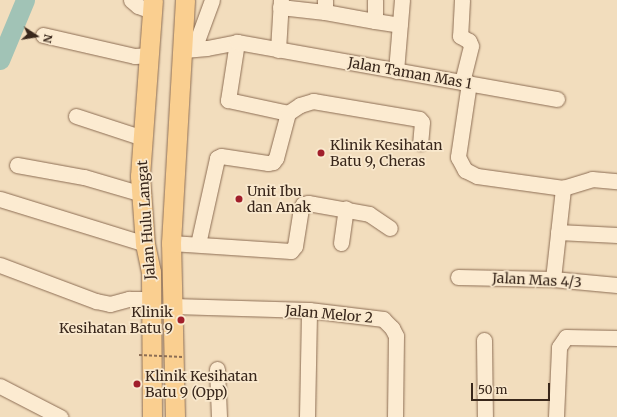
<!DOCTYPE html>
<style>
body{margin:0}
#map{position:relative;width:617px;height:417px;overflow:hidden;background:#f2ddbd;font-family:Merriweather,serif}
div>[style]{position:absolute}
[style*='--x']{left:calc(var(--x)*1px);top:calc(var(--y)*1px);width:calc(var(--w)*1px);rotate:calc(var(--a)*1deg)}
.river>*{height:19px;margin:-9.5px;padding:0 9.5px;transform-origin:9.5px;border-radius:9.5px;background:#a1c3b6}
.roads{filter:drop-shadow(0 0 1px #8c6d54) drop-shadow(0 0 1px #8c6d54)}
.minor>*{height:15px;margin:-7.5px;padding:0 7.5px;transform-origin:7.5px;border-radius:7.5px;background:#fcebd1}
.major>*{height:19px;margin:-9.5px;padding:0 9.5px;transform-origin:9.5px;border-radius:9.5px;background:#facf90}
.path-bridge>*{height:2px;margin-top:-1px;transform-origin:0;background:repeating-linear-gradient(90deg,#8c6d54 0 3px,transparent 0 5px)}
.dots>*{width:11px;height:11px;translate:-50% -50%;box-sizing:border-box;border:2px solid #f9e8cd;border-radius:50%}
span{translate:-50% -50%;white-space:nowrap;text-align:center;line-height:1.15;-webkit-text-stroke:3.5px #f9e8cd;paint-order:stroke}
.street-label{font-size:14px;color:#39271b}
.poi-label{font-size:14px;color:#39271b}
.left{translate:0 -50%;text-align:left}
.right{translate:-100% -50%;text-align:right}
.north{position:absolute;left:16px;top:16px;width:40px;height:40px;-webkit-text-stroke:3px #f9e8cd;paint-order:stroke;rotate:102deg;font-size:11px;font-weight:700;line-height:16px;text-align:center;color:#39271b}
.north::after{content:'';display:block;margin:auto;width:14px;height:18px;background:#39271b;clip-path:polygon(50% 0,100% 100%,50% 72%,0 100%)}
.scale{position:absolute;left:471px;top:383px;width:79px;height:18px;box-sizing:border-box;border:2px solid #39271b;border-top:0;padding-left:5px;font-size:12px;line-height:14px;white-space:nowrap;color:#39271b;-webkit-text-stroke:3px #f9e8cd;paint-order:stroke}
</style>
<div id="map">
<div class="river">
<div style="--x:0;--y:60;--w:65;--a:-67.4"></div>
</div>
<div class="roads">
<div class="minor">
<div style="--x:131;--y:0;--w:9;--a:41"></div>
<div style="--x:138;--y:6;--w:15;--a:20"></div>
<div style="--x:375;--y:0;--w:21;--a:90"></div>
<div style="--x:375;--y:21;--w:25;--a:9"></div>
<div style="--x:462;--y:0;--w:36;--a:93"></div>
<div style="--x:460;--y:36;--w:10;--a:29"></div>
<div style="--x:469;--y:41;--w:5;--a:68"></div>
<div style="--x:471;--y:46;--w:37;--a:104"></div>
<div style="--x:280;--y:7;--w:45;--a:6.3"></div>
<div style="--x:325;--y:12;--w:12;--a:-90"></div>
<div style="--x:325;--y:12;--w:51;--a:10.2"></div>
<div style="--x:43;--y:35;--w:94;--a:12.9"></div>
<div style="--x:135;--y:56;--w:14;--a:-4"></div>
<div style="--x:237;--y:42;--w:59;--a:98.8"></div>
<div style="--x:228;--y:100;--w:61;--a:12.2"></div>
<div style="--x:194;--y:49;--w:52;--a:-69.8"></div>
<div style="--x:184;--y:50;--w:23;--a:-5"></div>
<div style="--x:207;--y:48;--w:31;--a:-11"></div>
<div style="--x:237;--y:42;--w:325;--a:10.1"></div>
<div style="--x:278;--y:50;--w:50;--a:-86.6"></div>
<div style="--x:396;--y:71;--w:71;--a:-85.2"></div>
<div style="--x:469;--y:83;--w:75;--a:98.5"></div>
<div style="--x:458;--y:157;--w:15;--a:62"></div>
<div style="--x:465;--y:170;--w:13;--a:27"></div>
<div style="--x:477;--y:176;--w:87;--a:7.9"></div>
<div style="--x:563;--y:188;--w:30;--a:-17"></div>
<div style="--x:592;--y:179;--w:25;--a:5"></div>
<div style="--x:76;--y:116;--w:71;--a:18.2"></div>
<div style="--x:17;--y:165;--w:68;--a:10.2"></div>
<div style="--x:84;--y:177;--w:60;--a:16.3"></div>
<div style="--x:0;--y:199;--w:152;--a:17.2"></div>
<div style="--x:558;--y:232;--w:59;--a:2.9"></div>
<div style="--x:171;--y:243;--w:120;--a:3.8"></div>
<div style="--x:291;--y:251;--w:6;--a:-51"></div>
<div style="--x:295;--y:246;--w:37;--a:-81"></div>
<div style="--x:301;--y:209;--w:5;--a:-68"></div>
<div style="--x:303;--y:204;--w:5;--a:-11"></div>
<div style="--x:308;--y:203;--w:62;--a:10.2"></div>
<div style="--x:369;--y:214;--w:25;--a:34"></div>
<div style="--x:341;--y:243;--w:35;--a:-82"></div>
<div style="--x:198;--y:244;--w:88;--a:-77.5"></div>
<div style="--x:217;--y:158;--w:4;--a:-27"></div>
<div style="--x:221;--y:156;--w:48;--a:8.5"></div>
<div style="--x:268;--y:163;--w:5;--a:-11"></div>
<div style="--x:273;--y:162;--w:5;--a:-53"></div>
<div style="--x:276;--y:158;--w:47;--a:-75.1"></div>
<div style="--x:288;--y:113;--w:14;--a:-34"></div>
<div style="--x:300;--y:105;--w:14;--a:-17"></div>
<div style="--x:313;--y:101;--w:108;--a:9.6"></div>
<div style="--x:419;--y:119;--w:4;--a:45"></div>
<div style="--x:422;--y:122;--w:21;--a:95"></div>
<div style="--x:0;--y:265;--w:103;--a:20.6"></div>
<div style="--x:96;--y:301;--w:14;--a:12"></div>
<div style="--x:110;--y:304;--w:20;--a:-15"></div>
<div style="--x:129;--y:299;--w:22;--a:0"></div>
<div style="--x:458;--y:277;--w:95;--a:1.2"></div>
<div style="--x:553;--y:279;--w:64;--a:5.4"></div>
<div style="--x:553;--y:279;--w:92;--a:-83.7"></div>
<div style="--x:173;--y:306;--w:136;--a:1.7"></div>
<div style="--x:309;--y:310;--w:75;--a:6.9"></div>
<div style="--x:383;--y:319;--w:13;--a:45"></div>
<div style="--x:392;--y:328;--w:9;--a:63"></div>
<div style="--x:396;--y:336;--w:81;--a:90.7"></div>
<div style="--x:484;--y:340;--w:77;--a:89.3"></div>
<div style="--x:217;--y:369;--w:48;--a:87.6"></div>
<div style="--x:0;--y:386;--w:68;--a:27.3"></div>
<div style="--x:307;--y:417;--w:107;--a:-88.9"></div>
<div style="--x:556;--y:417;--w:70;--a:-87.5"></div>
<div style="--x:559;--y:347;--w:12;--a:-55"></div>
<div style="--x:566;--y:337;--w:51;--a:1.1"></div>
</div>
<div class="major">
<div style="--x:152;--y:417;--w:145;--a:-90.4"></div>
<div style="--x:151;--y:272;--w:29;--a:-102"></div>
<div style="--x:145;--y:244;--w:68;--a:-94.2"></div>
<div style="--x:140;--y:176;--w:176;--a:-85.8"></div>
<div style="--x:175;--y:417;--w:174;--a:-91.3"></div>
<div style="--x:171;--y:243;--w:243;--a:-86.7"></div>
</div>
</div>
<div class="path-bridge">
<div style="--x:139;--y:355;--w:44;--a:2.6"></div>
</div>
<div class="dots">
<div style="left:321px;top:153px;background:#a11e2b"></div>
<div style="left:239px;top:199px;background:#a11e2b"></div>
<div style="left:181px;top:320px;background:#a11e2b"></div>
<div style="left:137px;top:384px;background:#a11e2b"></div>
</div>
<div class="street-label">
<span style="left:410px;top:73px;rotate:10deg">Jalan Taman Mas 1</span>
<span style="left:146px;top:220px;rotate:-94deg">Jalan Hulu Langat</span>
<span style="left:537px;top:280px;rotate:3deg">Jalan Mas 4/3</span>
<span style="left:329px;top:314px;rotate:5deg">Jalan Melor 2</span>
</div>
<div class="poi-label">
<span class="left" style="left:330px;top:153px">Klinik Kesihatan<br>Batu 9, Cheras</span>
<span class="left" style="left:247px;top:199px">Unit Ibu<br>dan Anak</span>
<span class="right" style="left:173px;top:320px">Klinik<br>Kesihatan Batu 9</span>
<span class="left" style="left:145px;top:384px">Klinik Kesihatan<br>Batu 9 (Opp)</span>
</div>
<div class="north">N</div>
<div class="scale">50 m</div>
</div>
